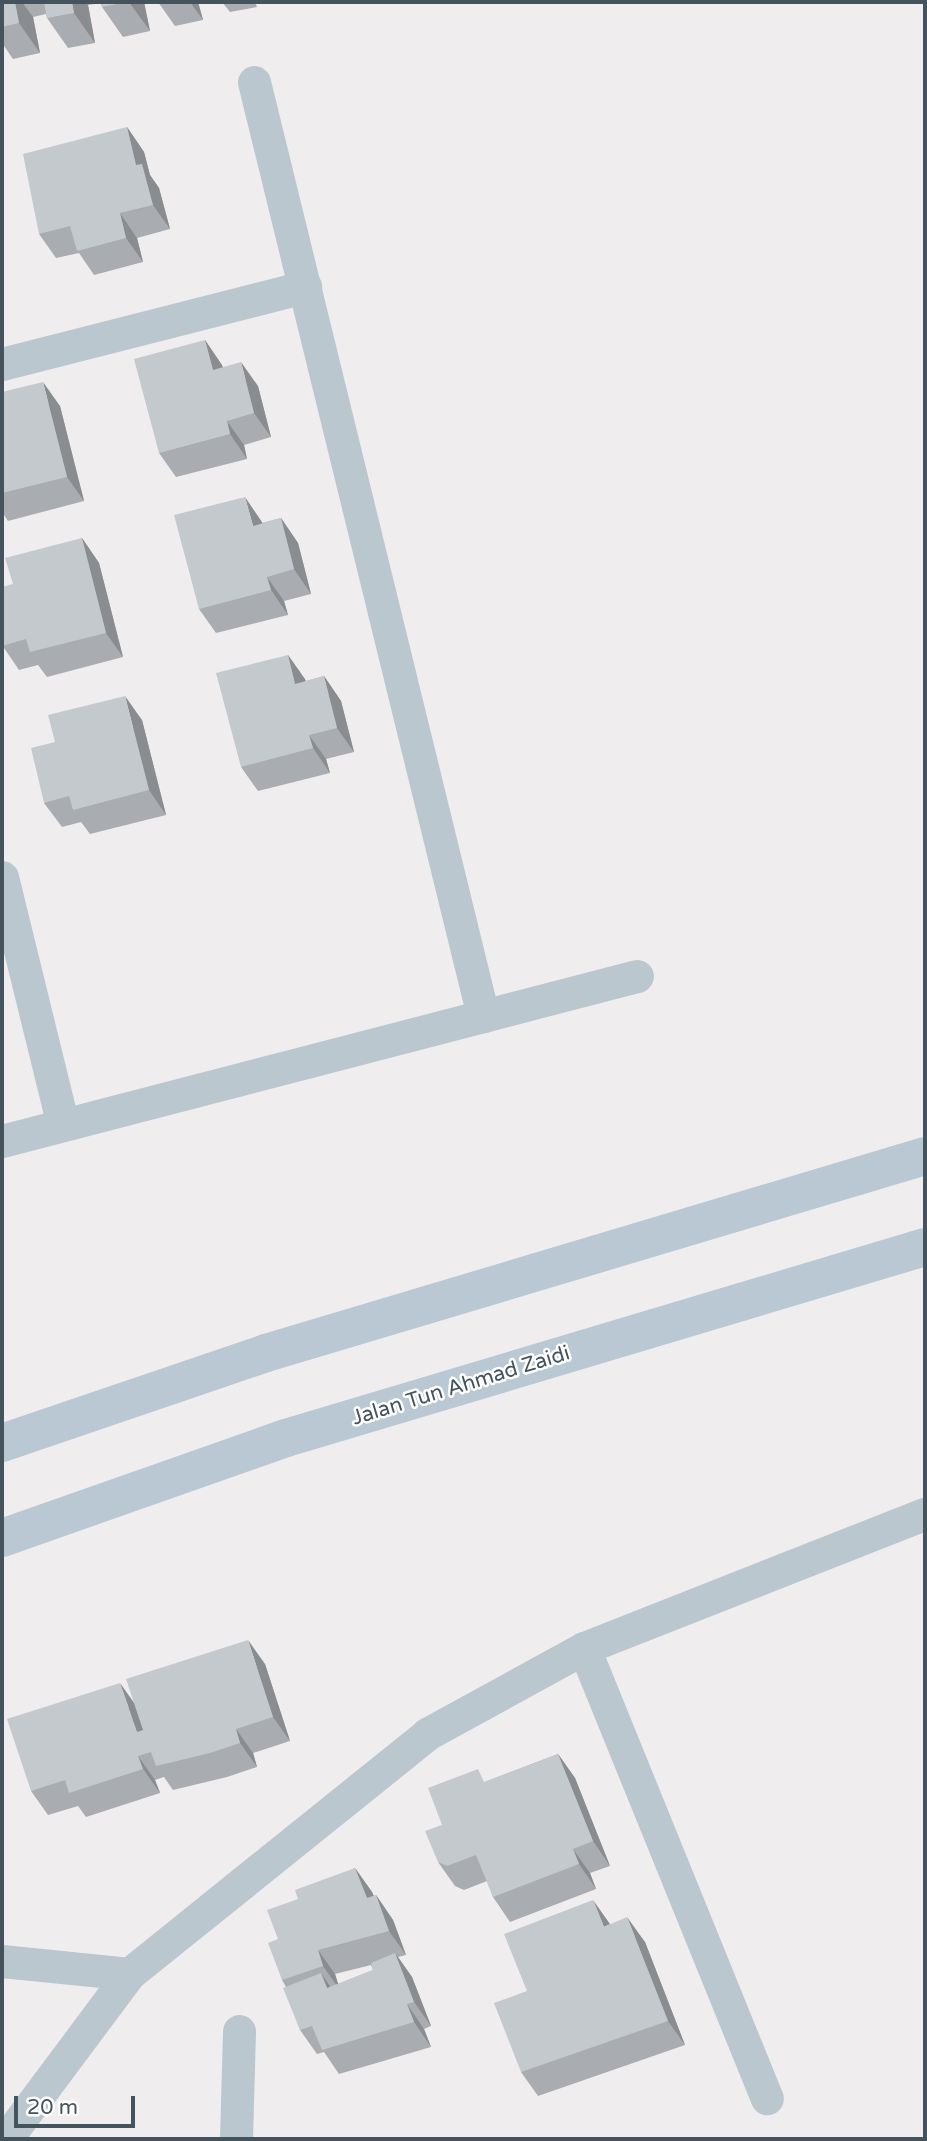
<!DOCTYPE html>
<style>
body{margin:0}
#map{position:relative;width:927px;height:2141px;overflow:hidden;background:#f0edee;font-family:"Varela Round",sans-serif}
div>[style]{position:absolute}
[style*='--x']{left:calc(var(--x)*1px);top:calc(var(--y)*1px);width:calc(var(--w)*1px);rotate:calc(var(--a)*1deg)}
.minor>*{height:33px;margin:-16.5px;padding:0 16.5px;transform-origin:16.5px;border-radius:16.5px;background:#bac7ce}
.secondary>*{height:38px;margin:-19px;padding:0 19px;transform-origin:19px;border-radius:19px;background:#b9c8d3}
.wall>*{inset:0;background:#a9adb1}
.shaded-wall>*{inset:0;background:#898d90}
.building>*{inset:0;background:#c4c9ce}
span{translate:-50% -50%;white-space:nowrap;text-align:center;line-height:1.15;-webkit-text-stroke:5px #fff;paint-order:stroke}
.street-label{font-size:21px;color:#44535c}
.frame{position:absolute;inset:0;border:4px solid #44535c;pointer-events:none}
.scale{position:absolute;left:14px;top:2096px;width:121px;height:32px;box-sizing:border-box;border:4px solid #44535c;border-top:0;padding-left:9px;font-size:21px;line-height:24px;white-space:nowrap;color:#44535c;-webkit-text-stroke:5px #fff;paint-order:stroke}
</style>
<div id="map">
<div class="minor">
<div style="--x:254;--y:82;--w:962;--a:76.22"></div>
<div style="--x:2;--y:364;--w:313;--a:-14.3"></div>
<div style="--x:2;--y:877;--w:255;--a:76.2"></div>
<div style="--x:2;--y:1141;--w:656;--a:-14.57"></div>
<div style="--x:584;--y:1648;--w:486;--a:67.9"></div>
<div style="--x:2;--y:1961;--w:128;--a:5.8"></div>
<div style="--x:6;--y:2139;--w:206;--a:-53.3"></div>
<div style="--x:129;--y:1974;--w:383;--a:-38.8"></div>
<div style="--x:427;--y:1734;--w:179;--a:-28.7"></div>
<div style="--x:584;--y:1648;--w:366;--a:-21.5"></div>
<div style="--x:236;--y:2139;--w:108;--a:-88.4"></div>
</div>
<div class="secondary">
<div style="--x:2;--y:1443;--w:279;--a:-18.8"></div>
<div style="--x:266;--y:1353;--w:688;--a:-16.64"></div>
<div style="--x:2;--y:1538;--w:301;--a:-19.4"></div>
<div style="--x:286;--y:1438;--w:667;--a:-16.64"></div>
</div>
<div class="wall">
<div style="clip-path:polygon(2px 2px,144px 2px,150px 31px,123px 37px,102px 7px,101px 3px,88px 5px,95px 43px,68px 48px,47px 18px,46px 14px,33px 17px,40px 53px,13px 59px,2px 43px)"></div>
<div style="clip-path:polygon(158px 2px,198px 2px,203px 20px,175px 26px)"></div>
<div style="clip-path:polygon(222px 2px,255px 2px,257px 7px,230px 12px)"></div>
<div style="clip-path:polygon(127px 127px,144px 152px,150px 175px,159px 188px,170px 229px,137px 238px,143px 262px,94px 275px,79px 253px,56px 258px,39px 234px)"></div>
<div style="clip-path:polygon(205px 340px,223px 367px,258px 386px,271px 437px,244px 445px,247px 459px,176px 477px,159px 453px)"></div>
<div style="clip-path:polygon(2px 392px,60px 406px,84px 501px,8px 521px,2px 512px)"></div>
<div style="clip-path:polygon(281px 518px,298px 543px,311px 594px,284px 601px,288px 615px,216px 633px,199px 609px,262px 522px,262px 523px)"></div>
<div style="clip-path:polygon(82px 538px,99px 563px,123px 657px,47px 677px,38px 665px,19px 670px,2px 645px,13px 584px)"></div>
<div style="clip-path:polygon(288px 655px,306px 681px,324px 676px,341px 701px,354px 752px,326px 759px,330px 773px,258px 791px,241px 767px)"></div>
<div style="clip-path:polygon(142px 720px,166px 815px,90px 834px,81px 822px,62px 827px,44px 803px)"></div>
<div style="clip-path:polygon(265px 1664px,290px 1741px,253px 1753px,257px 1767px,227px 1777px,173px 1790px,164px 1777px,155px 1780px,160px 1793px,86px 1817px,78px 1806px,48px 1815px,31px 1791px,134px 1703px)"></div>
<div style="clip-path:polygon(558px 1754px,575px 1778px,610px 1866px,590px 1873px,596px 1889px,510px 1922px,493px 1897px,487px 1881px,464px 1890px,455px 1886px,438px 1862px,442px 1825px,487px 1781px)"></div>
<div style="clip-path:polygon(evenodd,355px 1868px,372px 1892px,374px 1896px,376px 1895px,393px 1920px,406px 1955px,398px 1957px,412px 1977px,431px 2026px,424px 2029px,431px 2047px,339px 2074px,324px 2052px,317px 2054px,300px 2030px,286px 1987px,282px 1980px,278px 1939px,298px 1899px,355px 1868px,371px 1965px,373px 1970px,338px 1984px,335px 1974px,371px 1965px)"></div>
<div style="clip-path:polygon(610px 1924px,645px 1942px,685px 2045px,538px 2096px,521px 2072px,527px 1991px)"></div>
</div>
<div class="shaded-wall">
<div style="clip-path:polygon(15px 2px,22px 2px,33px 17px,40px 53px,19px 23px)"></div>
<div style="clip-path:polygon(72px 2px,85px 2px,88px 5px,95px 43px,74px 13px)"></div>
<div style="clip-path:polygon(129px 2px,144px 2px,150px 31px)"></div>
<div style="clip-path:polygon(190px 2px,198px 2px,203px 20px)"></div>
<div style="clip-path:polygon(127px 127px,144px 152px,150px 175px,159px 188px,170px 229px,153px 205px,136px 165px)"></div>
<div style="clip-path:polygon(120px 213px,137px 238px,143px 262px,126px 238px)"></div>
<div style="clip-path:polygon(205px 340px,222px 365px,230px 394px,213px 370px)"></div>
<div style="clip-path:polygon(241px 362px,258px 386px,271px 437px,254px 413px)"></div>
<div style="clip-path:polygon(43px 382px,60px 406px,84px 501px,67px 477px)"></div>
<div style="clip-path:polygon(227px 421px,244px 445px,247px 459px,230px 434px)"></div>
<div style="clip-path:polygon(245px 497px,262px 522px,270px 550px,253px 526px)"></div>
<div style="clip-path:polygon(281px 518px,298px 543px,311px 594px,294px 569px)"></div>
<div style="clip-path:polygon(82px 538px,99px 563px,123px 657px,106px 633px)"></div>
<div style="clip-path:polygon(267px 577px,284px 601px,288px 615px,271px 590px)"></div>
<div style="clip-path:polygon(288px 655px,305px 679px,313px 708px,295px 684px)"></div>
<div style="clip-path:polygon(324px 676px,341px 701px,354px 752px,337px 728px)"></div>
<div style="clip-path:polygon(125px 696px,142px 720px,166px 815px,149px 790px)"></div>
<div style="clip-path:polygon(309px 735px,326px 759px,330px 773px,313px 748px)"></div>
<div style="clip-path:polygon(248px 1640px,265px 1664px,290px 1741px,273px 1717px)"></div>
<div style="clip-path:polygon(120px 1683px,137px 1707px,153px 1754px,137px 1732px)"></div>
<div style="clip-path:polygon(236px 1729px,253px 1753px,257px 1767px,240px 1743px)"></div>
<div style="clip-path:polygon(558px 1754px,575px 1778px,610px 1866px,593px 1841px)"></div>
<div style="clip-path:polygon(138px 1756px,155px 1780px,160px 1793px,143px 1769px)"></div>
<div style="clip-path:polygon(573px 1849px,590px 1873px,596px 1889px,579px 1864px)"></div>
<div style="clip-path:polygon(355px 1868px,372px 1892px,384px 1923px,367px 1898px)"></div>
<div style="clip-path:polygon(376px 1895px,393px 1920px,406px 1955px,389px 1931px)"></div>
<div style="clip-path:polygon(593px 1900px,610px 1924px,604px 1927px)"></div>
<div style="clip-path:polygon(627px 1917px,645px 1942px,685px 2045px,668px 2021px)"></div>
<div style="clip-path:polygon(318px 1950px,335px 1974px,340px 1990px,323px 1966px)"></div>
<div style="clip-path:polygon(395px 1953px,412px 1977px,431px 2026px,414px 2002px)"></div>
<div style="clip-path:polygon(321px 1973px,338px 1998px,327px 1988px)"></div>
<div style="clip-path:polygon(407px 2004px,424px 2029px,431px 2047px,414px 2022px)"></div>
</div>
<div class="building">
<div style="clip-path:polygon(2px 2px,15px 2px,19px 23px,2px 27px)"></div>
<div style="clip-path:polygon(44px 2px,72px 2px,74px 13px,47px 18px)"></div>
<div style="clip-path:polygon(100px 2px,127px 2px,102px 7px)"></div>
<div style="clip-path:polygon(127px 127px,136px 165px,142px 164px,153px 205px,120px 213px,126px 238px,77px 251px,70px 226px,39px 234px,23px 154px)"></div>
<div style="clip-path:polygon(205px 340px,213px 370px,241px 362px,254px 413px,227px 421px,230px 434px,159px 453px,134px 359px)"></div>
<div style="clip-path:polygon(43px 382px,67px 477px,2px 493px,2px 392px)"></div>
<div style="clip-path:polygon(245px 497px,253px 526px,281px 518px,294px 569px,267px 577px,271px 590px,199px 609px,174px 515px)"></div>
<div style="clip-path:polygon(82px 538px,106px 633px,30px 652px,26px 639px,2px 646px,2px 587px,13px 584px,5px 558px)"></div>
<div style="clip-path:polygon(288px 655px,295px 684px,324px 676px,337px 728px,309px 735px,313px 748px,241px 767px,216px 673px)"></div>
<div style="clip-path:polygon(125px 696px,149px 790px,73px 810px,69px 796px,44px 803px,31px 748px,55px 742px,48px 715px)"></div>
<div style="clip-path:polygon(248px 1640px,273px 1717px,236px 1729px,240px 1743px,210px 1753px,156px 1766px,151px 1752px,138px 1756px,143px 1769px,69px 1793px,65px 1780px,31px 1791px,7px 1719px,120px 1683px,137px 1732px,143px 1730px,126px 1679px)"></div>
<div style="clip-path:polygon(558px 1754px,593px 1841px,573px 1849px,579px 1864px,493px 1897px,476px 1855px,447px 1866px,438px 1862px,425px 1831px,442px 1825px,428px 1788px,478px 1769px,484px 1782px)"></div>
<div style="clip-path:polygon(355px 1868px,367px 1898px,376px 1895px,389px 1931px,318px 1950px,323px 1966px,282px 1980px,268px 1943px,278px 1939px,267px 1910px,298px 1899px,295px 1890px)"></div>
<div style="clip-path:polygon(593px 1900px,604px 1927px,627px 1917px,668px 2021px,521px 2072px,494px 2003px,527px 1991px,504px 1934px)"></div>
<div style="clip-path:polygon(395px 1953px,414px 2002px,407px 2004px,414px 2022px,322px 2050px,312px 2026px,300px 2030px,283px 1988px,321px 1973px,327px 1988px,373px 1970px,371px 1963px)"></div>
</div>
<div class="street-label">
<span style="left:461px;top:1386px;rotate:-17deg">Jalan Tun Ahmad Zaidi</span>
</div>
<div class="frame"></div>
<div class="scale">20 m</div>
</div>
